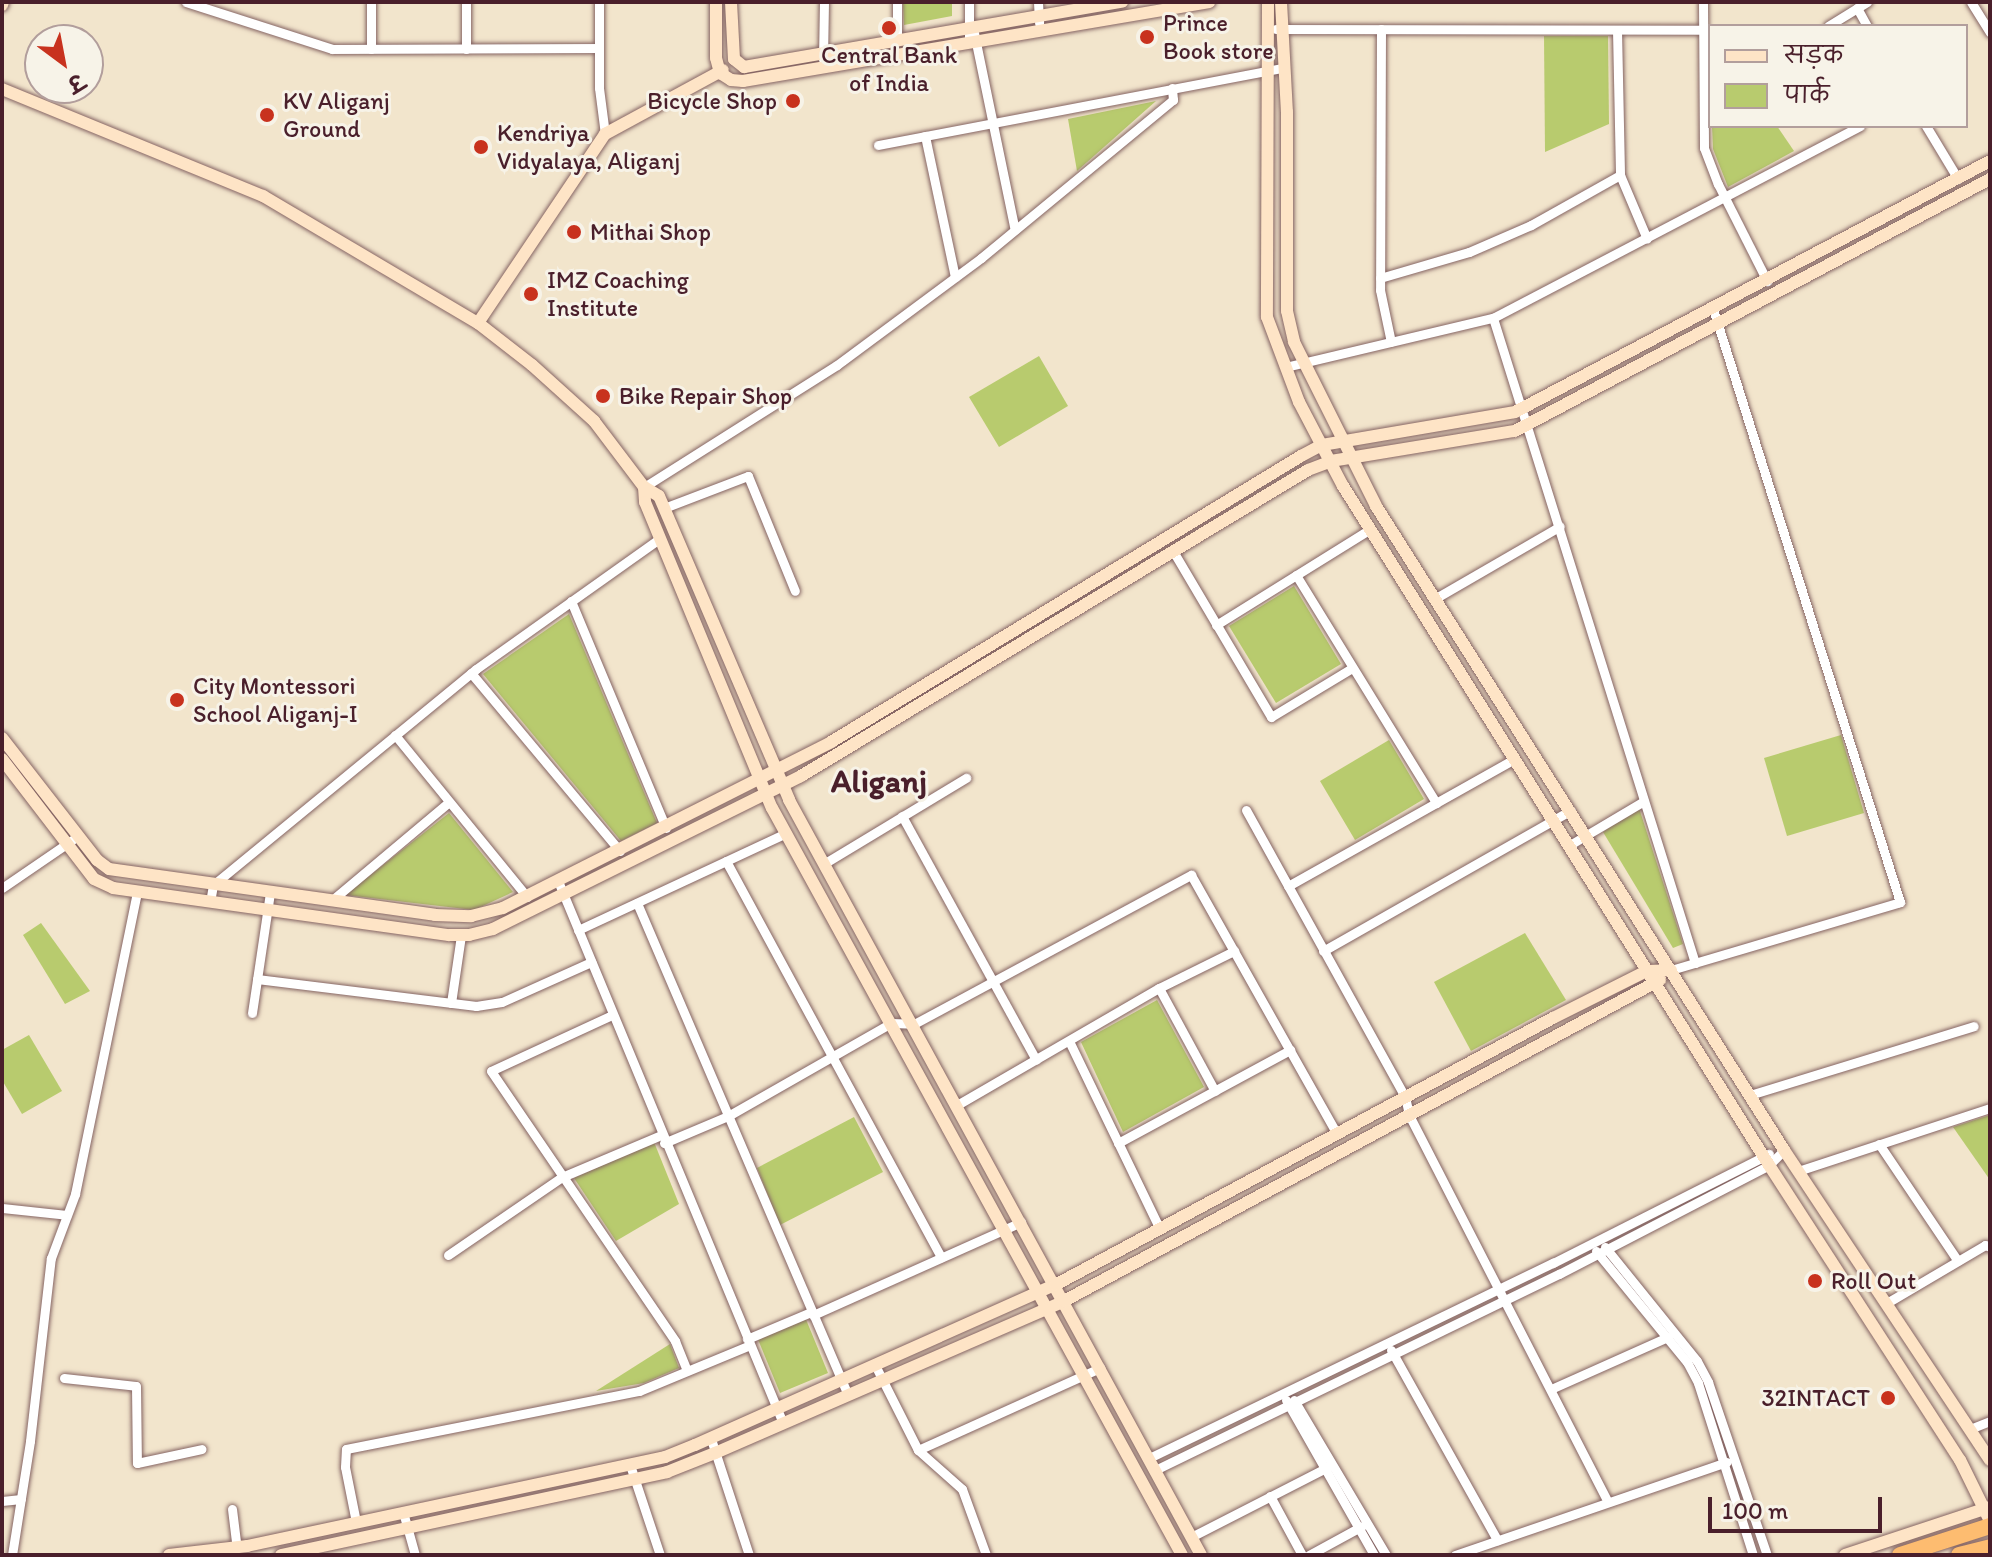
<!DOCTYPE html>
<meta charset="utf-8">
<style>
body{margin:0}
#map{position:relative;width:1992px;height:1557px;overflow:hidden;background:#f2e5cc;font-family:Itim,"Playpen Sans Deva",sans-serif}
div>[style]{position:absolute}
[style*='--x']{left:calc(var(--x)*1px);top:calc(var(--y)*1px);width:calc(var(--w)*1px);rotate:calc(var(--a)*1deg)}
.green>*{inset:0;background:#b8cb6e}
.roads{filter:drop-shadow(0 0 2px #856463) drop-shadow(0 0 2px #856463)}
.street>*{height:9px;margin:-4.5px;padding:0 4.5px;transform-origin:4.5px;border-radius:4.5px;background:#fff}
.secondary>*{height:12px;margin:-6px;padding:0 6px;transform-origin:6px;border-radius:6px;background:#fee4c6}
.highway>*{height:16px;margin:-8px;padding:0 8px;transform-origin:8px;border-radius:8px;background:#fdbc70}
.dots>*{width:22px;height:22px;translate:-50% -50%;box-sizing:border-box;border:4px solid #f7f3e8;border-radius:50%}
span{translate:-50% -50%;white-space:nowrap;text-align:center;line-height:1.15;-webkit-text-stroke:6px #f7f3e8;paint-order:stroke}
.poi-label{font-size:24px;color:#4a1f2b}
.left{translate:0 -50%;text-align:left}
.right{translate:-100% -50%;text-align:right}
.district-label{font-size:32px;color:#4a1f2b;font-weight:700}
.frame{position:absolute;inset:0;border:4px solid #4a1f2b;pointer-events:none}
.legend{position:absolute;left:1708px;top:24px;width:260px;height:104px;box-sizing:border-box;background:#f7f3e8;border:2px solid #b29e9c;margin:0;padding:10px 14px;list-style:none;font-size:24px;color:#4a1f2b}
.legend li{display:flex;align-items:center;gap:16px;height:40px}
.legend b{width:40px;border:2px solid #b29e9c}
.north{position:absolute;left:24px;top:24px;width:80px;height:80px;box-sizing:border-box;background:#f7f3e8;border:2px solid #b29e9c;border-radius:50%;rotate:148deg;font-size:22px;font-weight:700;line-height:32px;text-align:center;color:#4a1f2b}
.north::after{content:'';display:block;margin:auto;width:28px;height:36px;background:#c8321e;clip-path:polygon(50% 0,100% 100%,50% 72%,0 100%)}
.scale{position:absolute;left:1708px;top:1497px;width:174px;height:36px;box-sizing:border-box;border:4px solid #4a1f2b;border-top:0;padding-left:10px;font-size:24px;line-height:28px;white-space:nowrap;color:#4a1f2b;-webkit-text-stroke:6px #f7f3e8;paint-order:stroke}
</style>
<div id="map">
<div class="green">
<div style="clip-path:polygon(903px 2px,952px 2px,952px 16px,904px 25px)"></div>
<div style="clip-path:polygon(1544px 36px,1608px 36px,1609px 124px,1545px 152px)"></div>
<div style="clip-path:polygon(1156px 101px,1077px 171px,1068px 119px)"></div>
<div style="clip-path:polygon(1712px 126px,1777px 126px,1794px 151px,1728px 187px,1713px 149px)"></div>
<div style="clip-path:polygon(1039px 356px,1068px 406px,999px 447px,969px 397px)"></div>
<div style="clip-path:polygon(1294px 586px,1341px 664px,1276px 703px,1229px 626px)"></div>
<div style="clip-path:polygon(569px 614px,657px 823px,621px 841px,483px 674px)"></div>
<div style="clip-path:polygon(1841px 735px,1864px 813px,1787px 836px,1764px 758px)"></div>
<div style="clip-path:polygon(1389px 740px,1424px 799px,1355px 840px,1320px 781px)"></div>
<div style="clip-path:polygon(1639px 808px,1683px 944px,1673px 948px,1603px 832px)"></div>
<div style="clip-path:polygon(449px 813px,513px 892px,474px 910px,345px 895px)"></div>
<div style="clip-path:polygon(41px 923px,90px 991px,65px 1004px,23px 935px)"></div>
<div style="clip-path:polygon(1525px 933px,1566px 1000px,1471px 1051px,1434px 982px)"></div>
<div style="clip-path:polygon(1157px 1000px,1204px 1087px,1123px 1132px,1081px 1042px)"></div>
<div style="clip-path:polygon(29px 1035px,62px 1091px,22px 1114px,2px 1080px,2px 1050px)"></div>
<div style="clip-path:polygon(1990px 1115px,1990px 1180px,1953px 1127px)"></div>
<div style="clip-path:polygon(854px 1117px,883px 1172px,780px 1225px,757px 1168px)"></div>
<div style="clip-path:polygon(654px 1142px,679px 1204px,616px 1241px,574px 1178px)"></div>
<div style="clip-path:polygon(805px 1317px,828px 1373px,780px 1393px,757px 1337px)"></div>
<div style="clip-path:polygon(670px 1344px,679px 1368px,644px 1383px,596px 1391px)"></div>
</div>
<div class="roads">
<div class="street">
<div style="--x:186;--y:2;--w:153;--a:17.8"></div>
<div style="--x:332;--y:49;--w:267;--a:-0.2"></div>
<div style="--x:599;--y:2;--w:86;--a:90"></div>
<div style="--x:599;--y:88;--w:46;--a:82.6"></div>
<div style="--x:969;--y:2;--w:41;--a:90"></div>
<div style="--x:1038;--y:2;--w:21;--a:87"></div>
<div style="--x:1703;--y:2;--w:146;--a:89.6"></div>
<div style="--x:1704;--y:148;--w:39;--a:69"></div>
<div style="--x:1718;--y:184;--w:109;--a:63.2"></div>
<div style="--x:1971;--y:2;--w:36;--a:58"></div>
<div style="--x:1857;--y:8;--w:21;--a:61"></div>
<div style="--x:1828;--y:26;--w:46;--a:-31.6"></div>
<div style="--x:973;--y:28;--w:206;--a:78.3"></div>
<div style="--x:1276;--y:29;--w:427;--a:0.1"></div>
<div style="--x:1381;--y:29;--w:261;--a:90.2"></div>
<div style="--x:1380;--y:290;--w:53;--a:78.1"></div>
<div style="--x:1617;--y:30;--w:145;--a:88.8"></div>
<div style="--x:1620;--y:175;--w:69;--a:67.1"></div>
<div style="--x:897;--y:41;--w:39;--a:-90"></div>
<div style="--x:371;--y:49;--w:47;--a:-90"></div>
<div style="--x:466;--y:49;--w:47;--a:-90"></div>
<div style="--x:823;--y:59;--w:57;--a:-89"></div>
<div style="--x:1926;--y:126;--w:62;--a:58.9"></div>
<div style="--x:925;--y:136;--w:144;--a:78"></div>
<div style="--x:878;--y:145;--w:414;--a:-10.8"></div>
<div style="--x:1380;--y:278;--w:93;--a:-16.3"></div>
<div style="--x:1469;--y:252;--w:68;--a:-23.5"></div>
<div style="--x:1531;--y:225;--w:102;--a:-29.3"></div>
<div style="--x:1493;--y:318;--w:676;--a:72.61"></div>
<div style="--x:1285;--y:367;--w:214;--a:-13.3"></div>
<div style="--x:1493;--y:318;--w:414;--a:-27.6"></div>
<div style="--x:644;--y:487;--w:228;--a:-32.3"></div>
<div style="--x:837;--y:365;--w:179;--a:-36.6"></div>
<div style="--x:981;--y:258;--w:249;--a:-39.5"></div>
<div style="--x:1173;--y:100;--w:12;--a:-95"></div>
<div style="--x:664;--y:508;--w:90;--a:-20.9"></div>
<div style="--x:748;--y:476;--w:124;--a:67.8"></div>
<div style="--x:1173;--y:551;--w:193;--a:59.4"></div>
<div style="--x:1271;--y:717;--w:95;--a:-31.2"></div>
<div style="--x:1296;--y:575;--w:268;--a:58.4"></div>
<div style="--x:1436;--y:598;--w:143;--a:-30.1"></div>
<div style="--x:571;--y:601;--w:246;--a:67.3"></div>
<div style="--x:1216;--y:625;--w:181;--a:-31.9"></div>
<div style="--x:471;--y:673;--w:232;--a:50.1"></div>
<div style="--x:395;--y:735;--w:209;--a:50.8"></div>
<div style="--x:1246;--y:810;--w:328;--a:61"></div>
<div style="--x:1405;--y:1097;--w:18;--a:77"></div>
<div style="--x:1409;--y:1115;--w:434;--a:62.8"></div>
<div style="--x:902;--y:816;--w:278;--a:61.2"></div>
<div style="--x:1568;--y:846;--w:88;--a:-30.6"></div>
<div style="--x:726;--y:861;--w:451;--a:61.5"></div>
<div style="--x:825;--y:863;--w:165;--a:-31.1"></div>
<div style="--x:558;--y:881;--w:587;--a:67.46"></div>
<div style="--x:1288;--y:886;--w:259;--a:-29.3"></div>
<div style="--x:2;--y:888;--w:85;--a:-34.4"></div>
<div style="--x:331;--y:901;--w:154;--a:-40"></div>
<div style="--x:210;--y:902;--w:17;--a:-80"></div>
<div style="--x:213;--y:885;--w:340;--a:-39.4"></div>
<div style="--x:476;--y:669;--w:226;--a:-35.4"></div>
<div style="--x:637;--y:903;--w:535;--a:66.79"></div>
<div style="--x:578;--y:930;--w:230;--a:-25"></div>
<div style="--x:1323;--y:951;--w:285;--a:-29.6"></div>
<div style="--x:1671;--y:970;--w:239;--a:-16.5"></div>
<div style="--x:1900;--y:902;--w:622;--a:-107.5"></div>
<div style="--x:257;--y:979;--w:221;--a:7"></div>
<div style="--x:476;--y:1006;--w:26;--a:-9"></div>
<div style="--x:502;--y:1002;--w:98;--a:-24.2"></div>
<div style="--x:1159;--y:988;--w:117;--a:61.5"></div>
<div style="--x:451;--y:1003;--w:69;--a:-81.6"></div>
<div style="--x:252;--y:1013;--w:121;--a:-81.5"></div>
<div style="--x:612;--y:1015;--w:133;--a:155.2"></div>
<div style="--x:491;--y:1071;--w:327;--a:55.7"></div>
<div style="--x:675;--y:1341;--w:32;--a:68"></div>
<div style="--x:1069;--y:1041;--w:209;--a:64.2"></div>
<div style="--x:1750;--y:1095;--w:234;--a:-17.1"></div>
<div style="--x:957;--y:1105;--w:233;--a:-30.1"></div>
<div style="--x:1159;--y:988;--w:84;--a:-26.3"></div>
<div style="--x:664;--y:1143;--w:69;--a:-22.9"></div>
<div style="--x:728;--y:1116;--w:188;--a:-29.7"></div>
<div style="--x:891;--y:1023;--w:23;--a:2"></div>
<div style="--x:914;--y:1024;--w:315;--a:-28.3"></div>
<div style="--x:1191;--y:875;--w:297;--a:60.6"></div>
<div style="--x:1118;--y:1143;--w:196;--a:-28.4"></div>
<div style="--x:1879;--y:1144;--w:141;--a:56"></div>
<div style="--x:1798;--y:1171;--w:202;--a:-18.2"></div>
<div style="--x:2;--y:1208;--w:65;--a:6.1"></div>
<div style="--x:1605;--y:1247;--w:146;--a:51.1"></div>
<div style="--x:1697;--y:1361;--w:24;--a:62"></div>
<div style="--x:1708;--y:1382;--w:183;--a:71.2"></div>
<div style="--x:1596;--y:1251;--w:144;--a:50.7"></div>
<div style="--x:1687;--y:1362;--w:24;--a:62"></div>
<div style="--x:1698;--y:1383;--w:181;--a:72.3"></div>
<div style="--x:448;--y:1255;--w:138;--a:-34.4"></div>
<div style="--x:562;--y:1177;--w:108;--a:-23"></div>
<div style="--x:1885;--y:1304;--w:116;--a:-30.5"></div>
<div style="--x:1985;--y:1245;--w:5;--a:22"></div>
<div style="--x:813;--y:1315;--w:228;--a:-24.1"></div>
<div style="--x:747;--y:1339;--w:69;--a:-22.9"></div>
<div style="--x:1391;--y:1350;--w:218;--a:60.8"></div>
<div style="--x:875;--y:1365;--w:95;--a:63.2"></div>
<div style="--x:918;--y:1450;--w:59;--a:41.6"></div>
<div style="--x:962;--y:1489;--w:70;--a:70"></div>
<div style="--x:64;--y:1378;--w:72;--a:6.3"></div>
<div style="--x:136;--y:1386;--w:77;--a:89.3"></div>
<div style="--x:137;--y:1463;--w:66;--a:-12.2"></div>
<div style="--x:1551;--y:1389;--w:128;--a:-24"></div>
<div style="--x:1286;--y:1400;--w:178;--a:60.4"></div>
<div style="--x:1294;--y:1400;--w:180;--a:59.3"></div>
<div style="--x:1970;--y:1429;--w:22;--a:-22"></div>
<div style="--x:711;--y:1439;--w:122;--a:71.9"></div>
<div style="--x:918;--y:1450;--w:200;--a:-24.3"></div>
<div style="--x:1149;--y:1458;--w:449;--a:-25.8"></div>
<div style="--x:1553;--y:1263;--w:242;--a:-26.8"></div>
<div style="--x:630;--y:1465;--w:95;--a:71.6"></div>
<div style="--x:1155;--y:1470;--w:449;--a:-25.9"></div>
<div style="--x:1559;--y:1274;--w:237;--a:-27.4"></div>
<div style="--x:1769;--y:1165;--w:21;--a:-45"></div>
<div style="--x:1270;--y:1496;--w:67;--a:61.5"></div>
<div style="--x:2;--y:1501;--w:19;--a:-6"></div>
<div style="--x:232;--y:1509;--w:38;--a:83"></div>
<div style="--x:403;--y:1512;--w:45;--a:74.4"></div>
<div style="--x:356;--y:1522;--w:56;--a:-101.3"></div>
<div style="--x:345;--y:1467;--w:18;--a:-87"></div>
<div style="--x:346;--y:1449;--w:299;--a:-11.2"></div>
<div style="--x:639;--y:1391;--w:120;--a:-22.5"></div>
<div style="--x:1191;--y:1537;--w:152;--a:-27.1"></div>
<div style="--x:12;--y:1555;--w:115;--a:-81"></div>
<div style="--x:30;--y:1441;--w:184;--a:-83.5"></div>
<div style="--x:51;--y:1258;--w:68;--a:-69.4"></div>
<div style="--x:75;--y:1194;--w:308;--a:-78.4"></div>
<div style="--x:1309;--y:1555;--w:60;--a:-28.7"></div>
<div style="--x:1455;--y:1555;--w:287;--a:-18.9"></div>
</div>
<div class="secondary">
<div style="--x:716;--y:2;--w:56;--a:90"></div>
<div style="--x:716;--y:58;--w:16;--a:75"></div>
<div style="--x:720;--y:73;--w:13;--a:32"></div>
<div style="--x:731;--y:80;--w:12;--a:5"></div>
<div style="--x:743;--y:81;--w:473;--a:-9.6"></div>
<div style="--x:731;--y:2;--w:57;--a:87"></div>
<div style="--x:1268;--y:2;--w:315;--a:90.2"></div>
<div style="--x:1267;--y:317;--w:91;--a:69.4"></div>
<div style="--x:1299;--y:402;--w:95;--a:62.4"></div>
<div style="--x:1343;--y:486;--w:802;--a:57.9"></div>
<div style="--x:1769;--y:1165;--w:351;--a:57.1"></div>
<div style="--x:1960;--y:1460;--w:68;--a:63.8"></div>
<div style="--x:1281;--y:2;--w:110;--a:86.9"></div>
<div style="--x:1287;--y:112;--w:199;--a:90"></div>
<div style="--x:1287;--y:311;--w:32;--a:77"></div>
<div style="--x:1294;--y:342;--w:183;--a:63.4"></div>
<div style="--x:1376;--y:506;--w:762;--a:57.64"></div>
<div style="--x:1784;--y:1150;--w:372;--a:56.4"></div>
<div style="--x:2;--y:5;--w:3;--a:-72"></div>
<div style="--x:734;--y:59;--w:13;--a:39"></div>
<div style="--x:744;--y:67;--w:384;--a:-9.8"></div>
<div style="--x:2;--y:89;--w:282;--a:22.3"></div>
<div style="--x:263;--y:196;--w:250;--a:30.6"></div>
<div style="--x:478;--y:323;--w:68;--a:37.9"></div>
<div style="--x:532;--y:365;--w:84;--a:42.1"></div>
<div style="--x:594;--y:421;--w:83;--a:52.9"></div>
<div style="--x:644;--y:487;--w:17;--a:31"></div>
<div style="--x:659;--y:496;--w:331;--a:66.8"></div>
<div style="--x:789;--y:800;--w:860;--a:61.38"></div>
<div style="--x:478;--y:323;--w:228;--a:-56.1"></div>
<div style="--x:605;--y:134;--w:134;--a:-28.5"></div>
<div style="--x:644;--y:487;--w:15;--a:86"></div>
<div style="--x:645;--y:502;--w:331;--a:67.5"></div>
<div style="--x:772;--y:808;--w:852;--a:61.24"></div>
<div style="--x:2;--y:738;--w:155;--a:52.1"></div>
<div style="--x:97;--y:860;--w:15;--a:37"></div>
<div style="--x:109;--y:869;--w:329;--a:8"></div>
<div style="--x:435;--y:915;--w:36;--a:2"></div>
<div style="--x:471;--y:916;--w:33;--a:-14"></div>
<div style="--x:503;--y:908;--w:368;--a:-26.8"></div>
<div style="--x:831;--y:742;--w:550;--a:-31.32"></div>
<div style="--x:1301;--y:456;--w:24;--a:-28"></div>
<div style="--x:1322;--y:445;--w:196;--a:-9.7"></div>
<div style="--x:1515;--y:412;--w:537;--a:-27.85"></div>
<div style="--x:2;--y:759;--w:151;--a:52.5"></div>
<div style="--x:94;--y:879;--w:21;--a:25"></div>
<div style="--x:113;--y:888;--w:339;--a:8"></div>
<div style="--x:449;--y:935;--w:20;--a:0"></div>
<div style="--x:469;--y:935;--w:25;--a:-14"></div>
<div style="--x:493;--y:929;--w:344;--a:-26.4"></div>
<div style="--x:801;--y:776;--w:592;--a:-31.11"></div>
<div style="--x:1308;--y:470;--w:25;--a:-21"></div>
<div style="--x:1331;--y:461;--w:186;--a:-9.3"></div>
<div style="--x:1515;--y:431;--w:538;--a:-27.95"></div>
<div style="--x:169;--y:1555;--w:79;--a:-6.6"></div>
<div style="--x:247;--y:1546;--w:427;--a:-12"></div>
<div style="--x:665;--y:1457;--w:32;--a:-22"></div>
<div style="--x:695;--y:1445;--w:394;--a:-24"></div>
<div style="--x:1055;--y:1285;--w:565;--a:-28.2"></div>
<div style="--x:1553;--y:1018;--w:105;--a:-26.6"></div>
<div style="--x:1647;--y:971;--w:24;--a:-2"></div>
<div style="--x:281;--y:1555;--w:395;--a:-12.1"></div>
<div style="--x:667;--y:1472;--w:52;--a:-21.6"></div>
<div style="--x:715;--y:1453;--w:381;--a:-23.5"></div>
<div style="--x:1064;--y:1301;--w:677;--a:-28.31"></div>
<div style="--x:1845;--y:1555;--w:153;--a:-18.3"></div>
</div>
<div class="highway">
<div style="--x:1900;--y:1555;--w:95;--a:-17.9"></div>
<div style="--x:1959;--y:1555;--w:32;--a:-14"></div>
</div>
</div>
<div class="dots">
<div style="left:889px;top:28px;background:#c8321e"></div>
<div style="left:1147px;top:37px;background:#c8321e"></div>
<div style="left:793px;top:101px;background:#c8321e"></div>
<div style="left:267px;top:115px;background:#c8321e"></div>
<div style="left:481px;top:147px;background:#c8321e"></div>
<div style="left:574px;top:232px;background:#c8321e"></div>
<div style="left:531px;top:294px;background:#c8321e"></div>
<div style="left:603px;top:396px;background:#c8321e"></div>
<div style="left:177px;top:700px;background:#c8321e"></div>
<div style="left:1815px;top:1281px;background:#c8321e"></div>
<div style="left:1888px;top:1398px;background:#c8321e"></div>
</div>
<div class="poi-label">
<span class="left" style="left:1163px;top:37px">Prince<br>Book store</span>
<span style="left:889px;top:69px">Central Bank<br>of India</span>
<span class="left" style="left:283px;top:115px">KV Aliganj<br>Ground</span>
<span class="right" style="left:777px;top:101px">Bicycle Shop</span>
<span class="left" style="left:497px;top:147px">Kendriya<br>Vidyalaya, Aliganj</span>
<span class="left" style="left:590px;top:232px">Mithai Shop</span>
<span class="left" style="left:547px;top:294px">IMZ Coaching<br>Institute</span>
<span class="left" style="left:619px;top:396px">Bike Repair Shop</span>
<span class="left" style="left:193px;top:700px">City Montessori<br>School Aliganj-I</span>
<span class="left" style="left:1831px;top:1281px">Roll Out</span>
<span class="right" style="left:1870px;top:1398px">32INTACT</span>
</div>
<div class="district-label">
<span style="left:879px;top:781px">Aliganj</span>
</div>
<div class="frame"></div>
<ul class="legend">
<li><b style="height:10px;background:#fee4c6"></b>सड़क</li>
<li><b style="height:22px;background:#b8cb6e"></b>पार्क</li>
</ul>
<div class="north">उ</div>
<div class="scale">100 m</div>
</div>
